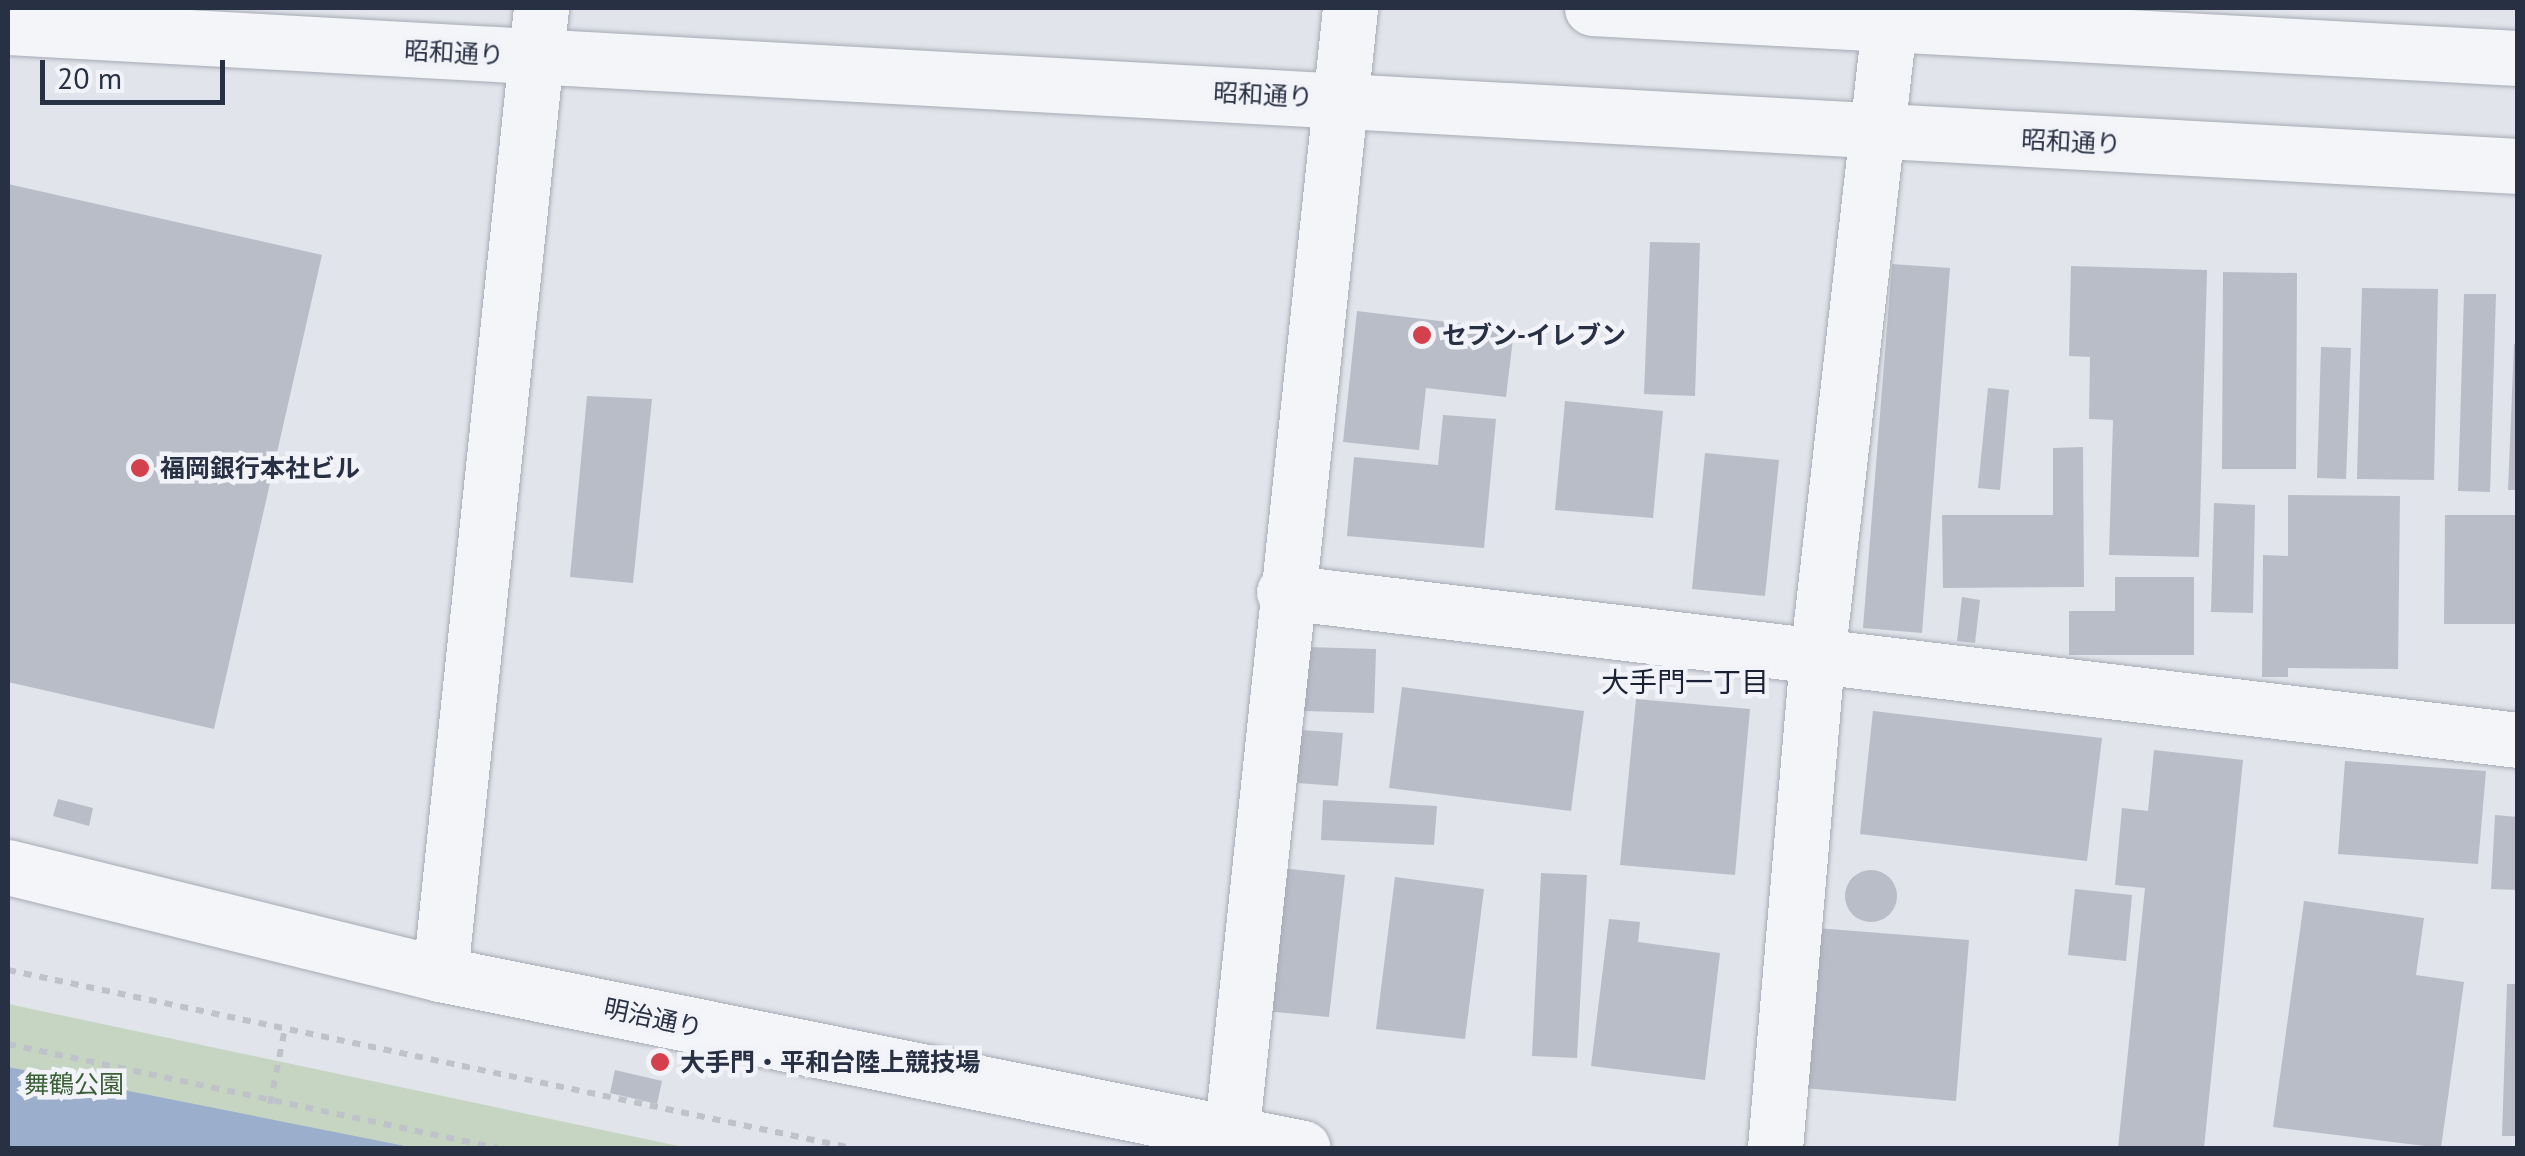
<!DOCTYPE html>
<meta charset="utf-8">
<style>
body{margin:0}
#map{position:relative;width:2525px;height:1156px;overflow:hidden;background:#e1e4ea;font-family:"PT Sans","Noto Sans JP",sans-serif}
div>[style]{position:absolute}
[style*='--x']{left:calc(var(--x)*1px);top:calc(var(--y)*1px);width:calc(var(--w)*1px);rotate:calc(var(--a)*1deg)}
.green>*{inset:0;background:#c5d5c2}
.water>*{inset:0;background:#9bafcc}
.building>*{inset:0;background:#b8bdc8}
.round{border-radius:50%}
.path>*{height:6px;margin-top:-3px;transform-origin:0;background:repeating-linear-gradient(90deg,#bfc2c9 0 8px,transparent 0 16px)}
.roads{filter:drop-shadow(0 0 2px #a6aab5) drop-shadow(0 0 2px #a6aab5)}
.minor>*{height:55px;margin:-27.5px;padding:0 27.5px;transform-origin:27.5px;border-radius:27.5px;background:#f4f5f8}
.tertiary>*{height:55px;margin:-27.5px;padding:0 27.5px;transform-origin:27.5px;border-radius:27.5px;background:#f4f5f8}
.dots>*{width:28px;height:28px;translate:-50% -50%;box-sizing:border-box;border:5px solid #f1f3f8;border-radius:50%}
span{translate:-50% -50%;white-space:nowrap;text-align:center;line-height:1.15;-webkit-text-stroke:9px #f1f3f8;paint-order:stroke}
.street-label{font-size:25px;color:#283043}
.poi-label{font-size:25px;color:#283043;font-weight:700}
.left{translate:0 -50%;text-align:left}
.park-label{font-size:25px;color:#3a5f35}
.neighbourhood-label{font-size:28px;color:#1b2134}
.frame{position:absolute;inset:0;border:10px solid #283043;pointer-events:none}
.scale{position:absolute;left:40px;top:60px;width:185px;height:45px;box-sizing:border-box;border:5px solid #283043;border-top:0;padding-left:12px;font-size:30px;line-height:35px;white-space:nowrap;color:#283043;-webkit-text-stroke:8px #f1f3f8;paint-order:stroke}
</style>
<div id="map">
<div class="green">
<div style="clip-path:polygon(8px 1004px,688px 1148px,8px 1148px)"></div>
</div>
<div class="water">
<div style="clip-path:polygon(8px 1067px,415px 1148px,8px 1148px)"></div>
</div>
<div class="building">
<div style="clip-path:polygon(8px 184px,322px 255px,214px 729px,8px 682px)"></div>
<div style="clip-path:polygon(1650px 242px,1700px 243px,1695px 396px,1644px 394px)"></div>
<div style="clip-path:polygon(1892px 264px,1950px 268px,1922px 633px,1863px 628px)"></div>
<div style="clip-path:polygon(2071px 266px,2207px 270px,2199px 557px,2109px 555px,2113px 420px,2089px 419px,2090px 357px,2069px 356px)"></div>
<div style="clip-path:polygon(2223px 272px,2297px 273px,2296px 469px,2222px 469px)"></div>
<div style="clip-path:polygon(2362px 288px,2438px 289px,2434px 480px,2357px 479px)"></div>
<div style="clip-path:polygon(2464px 294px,2496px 294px,2490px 492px,2458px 491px)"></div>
<div style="clip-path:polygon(1357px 311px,1514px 330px,1506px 397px,1426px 388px,1419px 450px,1343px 442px)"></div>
<div style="clip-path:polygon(2514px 344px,2518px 344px,2518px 490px,2508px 490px)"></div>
<div style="clip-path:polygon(2321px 347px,2351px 348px,2346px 479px,2317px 478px)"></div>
<div style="clip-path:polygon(1988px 388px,2009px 390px,2000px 490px,1978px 488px)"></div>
<div style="clip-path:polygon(587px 396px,652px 399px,633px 583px,570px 577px)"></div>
<div style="clip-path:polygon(1565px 401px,1663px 411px,1653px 518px,1555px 510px)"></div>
<div style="clip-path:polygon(1443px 415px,1496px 419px,1484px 548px,1347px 536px,1354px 457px,1438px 465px)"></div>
<div style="clip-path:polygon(2083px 447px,2084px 587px,1943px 588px,1942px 515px,2053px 515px,2053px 448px)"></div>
<div style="clip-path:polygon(1705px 453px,1779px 460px,1765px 596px,1692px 589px)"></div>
<div style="clip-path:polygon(2288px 495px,2400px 496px,2398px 669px,2288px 668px,2288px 677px,2262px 677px,2263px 555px,2288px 556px)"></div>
<div style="clip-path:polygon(2214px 503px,2255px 505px,2253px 613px,2211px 612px)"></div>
<div style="clip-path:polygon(2445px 515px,2518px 515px,2518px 624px,2444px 624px)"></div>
<div style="clip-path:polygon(2115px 577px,2194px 577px,2194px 655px,2069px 655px,2069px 611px,2115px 611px)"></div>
<div style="clip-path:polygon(1962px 597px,1980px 600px,1975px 643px,1957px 641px)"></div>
<div style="clip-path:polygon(1306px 647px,1376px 649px,1374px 713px,1304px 711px)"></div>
<div style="clip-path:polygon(1402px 687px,1584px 711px,1571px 811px,1389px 788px)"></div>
<div style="clip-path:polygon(1636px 699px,1750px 709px,1735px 875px,1620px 865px)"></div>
<div style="clip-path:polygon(1873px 711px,2102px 738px,2087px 861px,1860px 834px)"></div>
<div style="clip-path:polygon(1301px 730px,1343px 733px,1338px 786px,1297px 783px)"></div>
<div style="clip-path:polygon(2154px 750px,2243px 760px,2204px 1148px,2118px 1148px,2145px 888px,2115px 885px,2122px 808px,2148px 811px)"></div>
<div style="clip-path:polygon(2345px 761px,2486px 771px,2478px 864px,2338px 854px)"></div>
<div style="clip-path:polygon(58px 799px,93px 808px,89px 826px,53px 816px)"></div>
<div style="clip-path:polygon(1323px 800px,1437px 806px,1434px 845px,1321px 840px)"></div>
<div style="clip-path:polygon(2495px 815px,2518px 817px,2518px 890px,2491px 889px)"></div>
<div style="clip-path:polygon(1281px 868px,1345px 875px,1329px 1017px,1266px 1011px)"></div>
<div class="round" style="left:1845px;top:870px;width:52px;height:52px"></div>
<div style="clip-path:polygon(1541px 873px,1587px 875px,1577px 1058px,1532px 1056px)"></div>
<div style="clip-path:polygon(1395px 877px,1484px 889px,1465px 1039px,1376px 1029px)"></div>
<div style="clip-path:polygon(2075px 889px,2132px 895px,2126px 961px,2068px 955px)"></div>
<div style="clip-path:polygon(2304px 901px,2424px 918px,2416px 975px,2464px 982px,2441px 1148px,2273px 1127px)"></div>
<div style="clip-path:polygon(1609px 919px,1640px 922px,1638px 942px,1720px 953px,1705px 1080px,1591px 1066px)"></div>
<div style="clip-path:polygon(1816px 928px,1969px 940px,1956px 1101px,1803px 1088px)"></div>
<div style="clip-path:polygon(2507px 984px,2518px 984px,2518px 1136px,2502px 1136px)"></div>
<div style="clip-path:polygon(615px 1070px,662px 1081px,657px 1104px,610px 1093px)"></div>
</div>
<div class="path">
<div style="--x:8;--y:970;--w:862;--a:11.92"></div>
<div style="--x:8;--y:1044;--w:500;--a:12"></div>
<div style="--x:270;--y:1104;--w:77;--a:-78.8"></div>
</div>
<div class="roads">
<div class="minor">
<div style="--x:1284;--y:592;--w:1243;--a:6.84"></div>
<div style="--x:1231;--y:1137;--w:1135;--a:-83.98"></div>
</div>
<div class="tertiary">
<div style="--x:1592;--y:8;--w:927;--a:3.09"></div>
<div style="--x:8;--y:27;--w:2514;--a:3.17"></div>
<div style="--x:8;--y:867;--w:445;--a:13.9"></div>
<div style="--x:440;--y:974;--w:880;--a:11.4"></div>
<div style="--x:440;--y:974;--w:971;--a:-84.03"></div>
<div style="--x:1775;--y:1148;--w:492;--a:-85.1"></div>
<div style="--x:1817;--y:658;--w:654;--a:-83.51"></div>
</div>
</div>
<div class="dots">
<div style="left:1422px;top:335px;background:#d4414d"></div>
<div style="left:140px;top:468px;background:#d4414d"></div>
<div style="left:660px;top:1062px;background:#d4414d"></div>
</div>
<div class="street-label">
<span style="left:454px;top:53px;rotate:3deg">昭和通り</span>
<span style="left:1263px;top:95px;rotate:3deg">昭和通り</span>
<span style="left:2071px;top:142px;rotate:3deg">昭和通り</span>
<span style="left:653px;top:1018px;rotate:12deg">明治通り</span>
</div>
<div class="poi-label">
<span class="left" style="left:1442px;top:335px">セブン-イレブン</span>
<span class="left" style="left:160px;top:468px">福岡銀行本社ビル</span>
<span class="left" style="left:680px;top:1062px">大手門・平和台陸上競技場</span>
</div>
<div class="park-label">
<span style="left:74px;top:1084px">舞鶴公園</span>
</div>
<div class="neighbourhood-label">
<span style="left:1685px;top:682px">大手門一丁目</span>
</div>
<div class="frame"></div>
<div class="scale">20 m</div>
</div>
